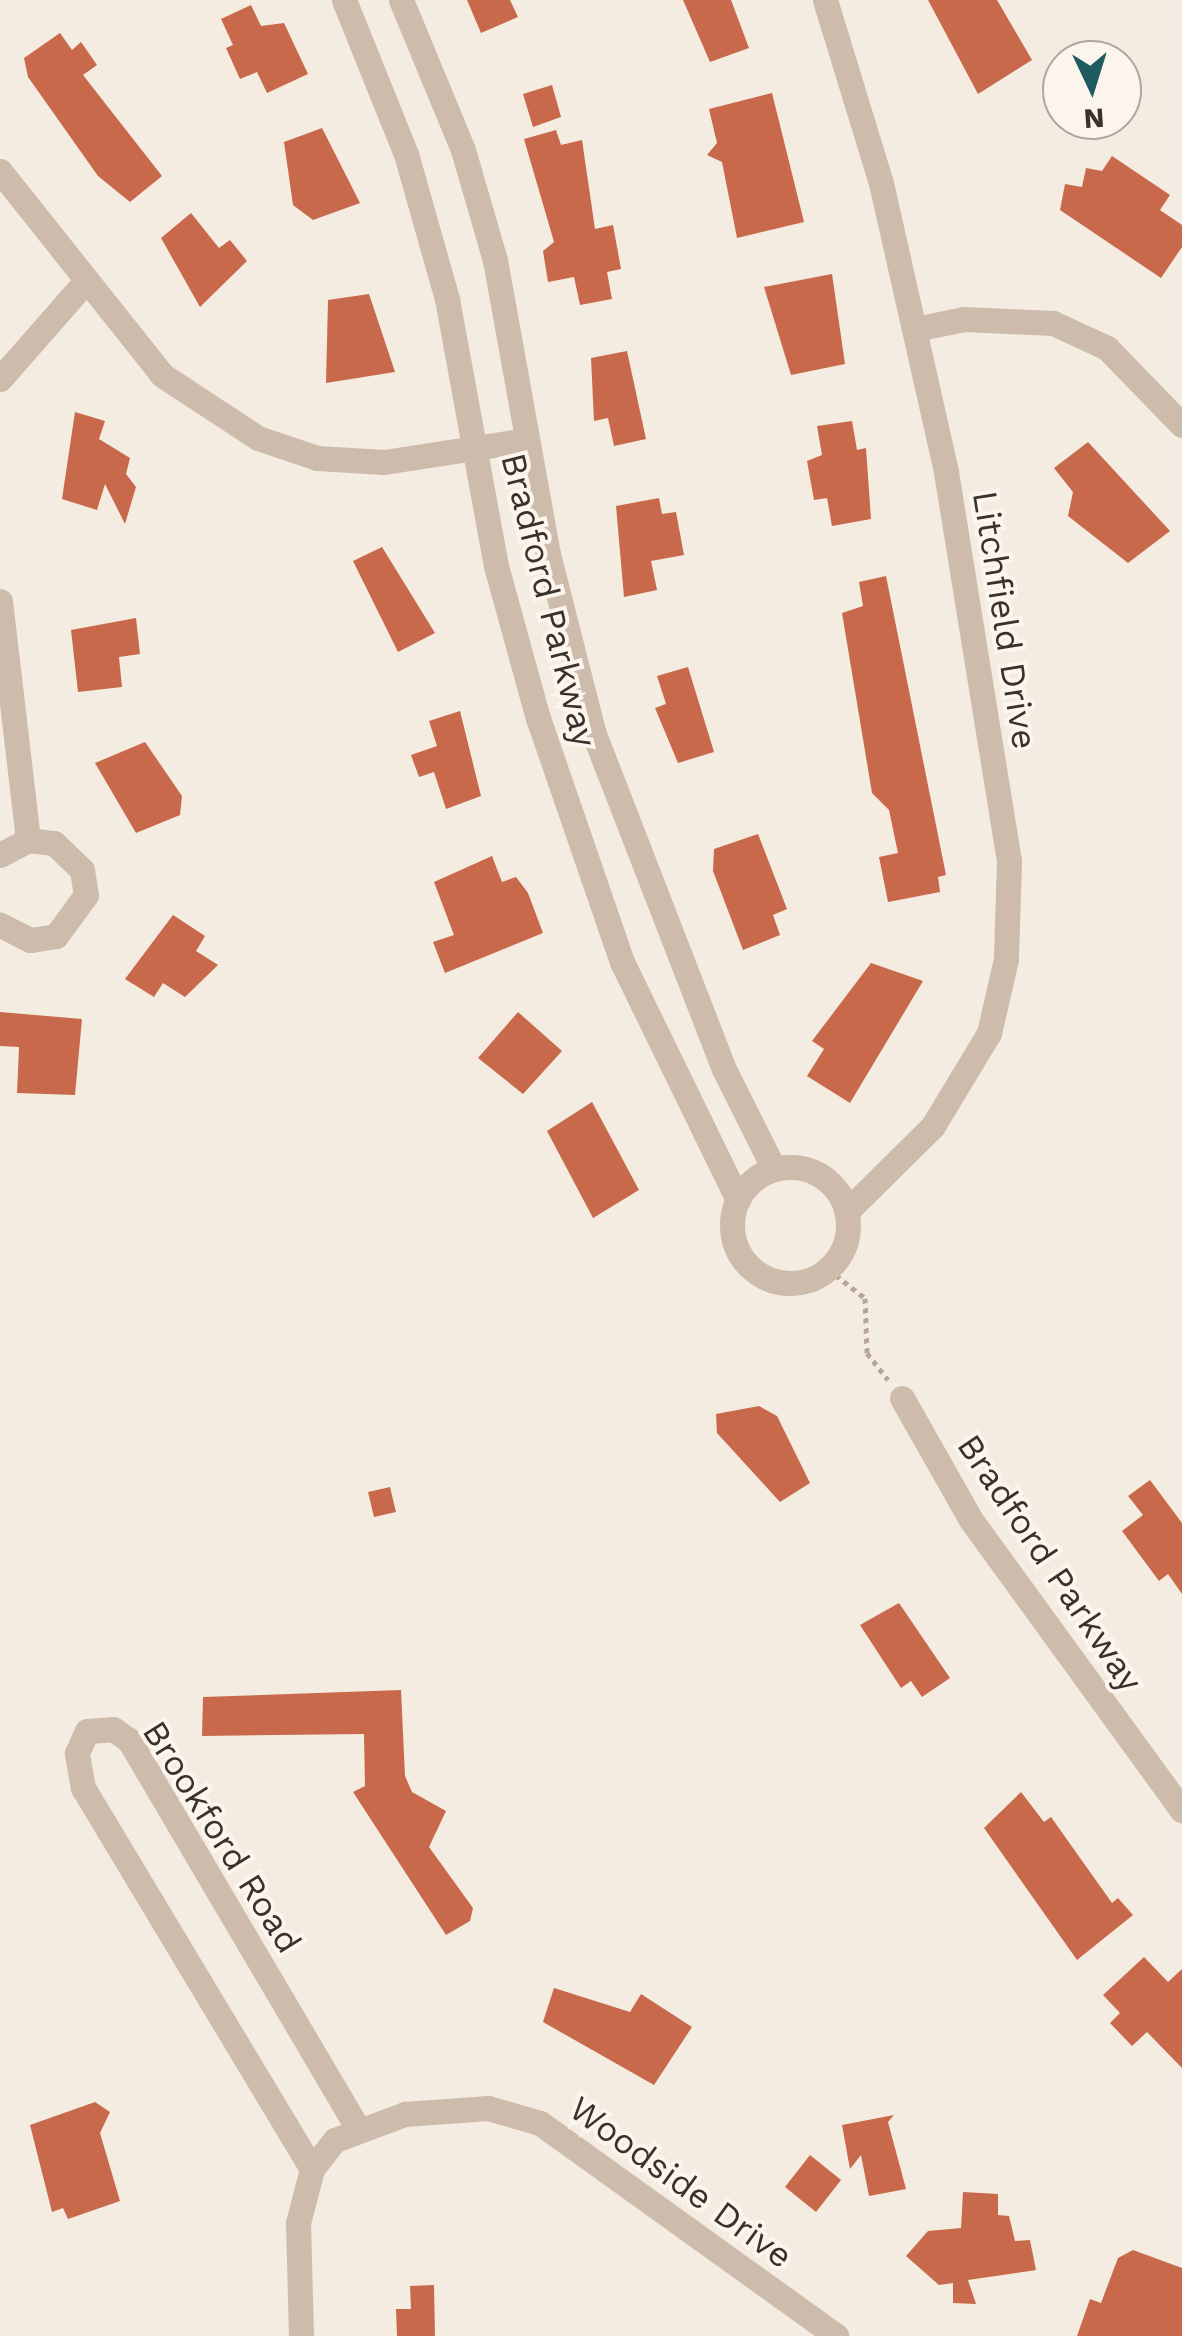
<!DOCTYPE html>
<style>
body{margin:0}
#map{position:relative;width:1182px;height:2336px;overflow:hidden;background:#f4ebe1;font-family:"Work Sans",sans-serif}
div>[style]{position:absolute}
[style*='--x']{left:calc(var(--x)*1px);top:calc(var(--y)*1px);width:calc(var(--w)*1px);rotate:calc(var(--a)*1deg)}
.building>*{inset:0;background:#c8694b}
.path>*{height:5px;margin-top:-2.5px;transform-origin:0;background:repeating-linear-gradient(90deg,#b9a596 0 5px,transparent 0 10px)}
.minor>*{height:25px;margin:-12.5px;padding:0 12.5px;transform-origin:12.5px;border-radius:12.5px;background:#cdbbac}
.minor>.ring{margin:-12.5px;padding:0;box-sizing:content-box;background:none;border:25px solid #cdbbac;border-radius:50%}
span{translate:-50% -50%;white-space:nowrap;text-align:center;line-height:1.15;-webkit-text-stroke:8px #fbf5ee;paint-order:stroke}
.street-label{font-size:35px;color:#3b302b}
.north{position:absolute;left:1042px;top:40px;width:100px;height:100px;box-sizing:border-box;background:#fbf5ee;border:2px solid #aea6a0;border-radius:50%;rotate:176deg;font-size:28px;font-weight:700;line-height:40px;text-align:center;color:#3b302b}
.north::after{content:'';display:block;margin:auto;width:35px;height:45px;background:#1f5a5e;clip-path:polygon(50% 0,100% 100%,50% 72%,0 100%)}
</style>
<div id="map">
<div class="building">
<div style="clip-path:polygon(467px 0,510px 0,518px 17px,481px 33px)"></div>
<div style="clip-path:polygon(683px 0,731px 0,749px 48px,710px 62px)"></div>
<div style="clip-path:polygon(928px 0,997px 0,1032px 60px,978px 94px)"></div>
<div style="clip-path:polygon(251px 5px,261px 26px,284px 23px,308px 74px,267px 93px,257px 72px,240px 79px,226px 48px,233px 45px,221px 19px)"></div>
<div style="clip-path:polygon(60px 33px,72px 50px,81px 42px,97px 65px,83px 75px,162px 176px,130px 202px,98px 176px,28px 77px,24px 58px)"></div>
<div style="clip-path:polygon(552px 85px,561px 117px,533px 127px,523px 94px)"></div>
<div style="clip-path:polygon(772px 93px,804px 222px,737px 238px,722px 162px,707px 155px,717px 143px,709px 109px)"></div>
<div style="clip-path:polygon(322px 128px,360px 203px,313px 220px,293px 205px,284px 142px)"></div>
<div style="clip-path:polygon(556px 130px,561px 145px,582px 140px,595px 229px,613px 225px,621px 269px,607px 272px,612px 299px,580px 305px,574px 277px,548px 282px,543px 251px,554px 242px,524px 139px)"></div>
<div style="clip-path:polygon(1112px 156px,1170px 195px,1160px 210px,1182px 225px,1182px 247px,1161px 278px,1060px 210px,1065px 184px,1082px 187px,1086px 168px,1102px 171px)"></div>
<div style="clip-path:polygon(191px 213px,219px 248px,230px 240px,247px 261px,200px 307px,161px 238px)"></div>
<div style="clip-path:polygon(832px 274px,845px 364px,791px 375px,764px 287px)"></div>
<div style="clip-path:polygon(369px 294px,395px 372px,326px 383px,328px 300px)"></div>
<div style="clip-path:polygon(627px 351px,646px 439px,614px 446px,608px 418px,594px 421px,591px 358px)"></div>
<div style="clip-path:polygon(75px 412px,105px 421px,99px 439px,130px 458px,126px 474px,136px 487px,125px 524px,105px 484px,97px 510px,62px 499px)"></div>
<div style="clip-path:polygon(852px 421px,857px 450px,866px 448px,871px 519px,832px 526px,827px 498px,814px 500px,807px 461px,822px 455px,817px 426px)"></div>
<div style="clip-path:polygon(1088px 442px,1170px 531px,1128px 563px,1068px 516px,1073px 492px,1054px 468px)"></div>
<div style="clip-path:polygon(659px 498px,662px 514px,676px 512px,684px 555px,651px 561px,657px 590px,624px 597px,616px 506px)"></div>
<div style="clip-path:polygon(382px 547px,435px 633px,398px 652px,353px 561px)"></div>
<div style="clip-path:polygon(886px 576px,946px 875px,938px 877px,940px 892px,888px 902px,879px 857px,898px 853px,889px 810px,872px 793px,842px 613px,863px 606px,859px 582px)"></div>
<div style="clip-path:polygon(136px 618px,140px 654px,119px 657px,122px 687px,78px 692px,71px 630px)"></div>
<div style="clip-path:polygon(688px 667px,714px 752px,678px 763px,655px 708px,666px 704px,657px 676px)"></div>
<div style="clip-path:polygon(460px 711px,481px 796px,446px 809px,434px 772px,419px 777px,411px 755px,437px 746px,429px 721px)"></div>
<div style="clip-path:polygon(145px 742px,182px 796px,180px 815px,136px 833px,95px 763px)"></div>
<div style="clip-path:polygon(758px 834px,787px 909px,773px 915px,780px 935px,743px 950px,713px 871px,714px 849px)"></div>
<div style="clip-path:polygon(492px 856px,502px 882px,516px 877px,528px 893px,543px 933px,445px 973px,433px 942px,454px 935px,434px 882px)"></div>
<div style="clip-path:polygon(173px 915px,205px 936px,196px 951px,218px 965px,185px 997px,163px 983px,154px 997px,125px 979px)"></div>
<div style="clip-path:polygon(871px 963px,923px 981px,850px 1103px,807px 1076px,824px 1049px,812px 1041px)"></div>
<div style="clip-path:polygon(0 1012px,82px 1019px,75px 1095px,17px 1093px,19px 1047px,0 1046px)"></div>
<div style="clip-path:polygon(518px 1012px,562px 1051px,523px 1094px,478px 1058px)"></div>
<div style="clip-path:polygon(592px 1102px,639px 1190px,593px 1218px,547px 1131px)"></div>
<div style="clip-path:polygon(759px 1406px,777px 1416px,810px 1483px,780px 1502px,717px 1433px,716px 1414px)"></div>
<div style="clip-path:polygon(1150px 1480px,1182px 1523px,1182px 1594px,1168px 1574px,1159px 1581px,1122px 1531px,1143px 1515px,1128px 1496px)"></div>
<div style="clip-path:polygon(390px 1487px,396px 1512px,374px 1517px,368px 1492px)"></div>
<div style="clip-path:polygon(899px 1603px,950px 1678px,922px 1697px,911px 1681px,901px 1688px,860px 1625px)"></div>
<div style="clip-path:polygon(401px 1690px,405px 1776px,412px 1792px,446px 1811px,429px 1847px,473px 1908px,470px 1921px,446px 1935px,353px 1792px,365px 1786px,364px 1734px,202px 1736px,203px 1697px)"></div>
<div style="clip-path:polygon(1021px 1792px,1044px 1822px,1051px 1817px,1112px 1903px,1118px 1898px,1133px 1915px,1077px 1960px,984px 1828px)"></div>
<div style="clip-path:polygon(1144px 1957px,1168px 1982px,1182px 1969px,1182px 2068px,1147px 2032px,1132px 2046px,1110px 2023px,1120px 2013px,1103px 1995px)"></div>
<div style="clip-path:polygon(554px 1988px,630px 2012px,641px 1994px,692px 2027px,654px 2085px,543px 2022px)"></div>
<div style="clip-path:polygon(95px 2102px,110px 2112px,100px 2133px,120px 2201px,68px 2219px,63px 2208px,52px 2212px,30px 2125px)"></div>
<div style="clip-path:polygon(894px 2115px,888px 2122px,906px 2189px,869px 2196px,861px 2155px,850px 2169px,842px 2125px)"></div>
<div style="clip-path:polygon(810px 2155px,841px 2180px,816px 2212px,785px 2187px)"></div>
<div style="clip-path:polygon(963px 2192px,998px 2194px,998px 2215px,1009px 2216px,1015px 2241px,1030px 2240px,1036px 2270px,968px 2280px,976px 2304px,953px 2303px,953px 2283px,939px 2285px,906px 2256px,928px 2231px,961px 2228px)"></div>
<div style="clip-path:polygon(1133px 2250px,1182px 2268px,1182px 2336px,1077px 2336px,1090px 2299px,1101px 2303px,1118px 2258px)"></div>
<div style="clip-path:polygon(434px 2285px,435px 2336px,397px 2336px,396px 2309px,411px 2309px,410px 2286px)"></div>
</div>
<div class="path">
<div style="--x:828;--y:1269;--w:47;--a:38.1"></div>
<div style="--x:865;--y:1298;--w:55;--a:87.9"></div>
<div style="--x:867;--y:1353;--w:34;--a:52"></div>
</div>
<div class="minor">
<div style="--x:344;--y:0;--w:166;--a:68.1"></div>
<div style="--x:406;--y:154;--w:151;--a:74.2"></div>
<div style="--x:447;--y:299;--w:271;--a:79.6"></div>
<div style="--x:496;--y:566;--w:158;--a:74.6"></div>
<div style="--x:538;--y:718;--w:258;--a:71"></div>
<div style="--x:622;--y:962;--w:265;--a:64"></div>
<div style="--x:401;--y:0;--w:162;--a:67.5"></div>
<div style="--x:463;--y:150;--w:115;--a:73.8"></div>
<div style="--x:495;--y:260;--w:299;--a:79.8"></div>
<div style="--x:548;--y:554;--w:186;--a:75.7"></div>
<div style="--x:594;--y:734;--w:359;--a:68.8"></div>
<div style="--x:724;--y:1069;--w:112;--a:63.4"></div>
<div style="--x:825;--y:0;--w:191;--a:73"></div>
<div style="--x:881;--y:183;--w:296;--a:77.3"></div>
<div style="--x:946;--y:472;--w:394;--a:80.8"></div>
<div style="--x:1009;--y:861;--w:98;--a:91.8"></div>
<div style="--x:1006;--y:959;--w:76;--a:102.9"></div>
<div style="--x:989;--y:1033;--w:109;--a:121.1"></div>
<div style="--x:933;--y:1126;--w:122;--a:135.3"></div>
<div style="--x:0;--y:171;--w:260;--a:51.5"></div>
<div style="--x:162;--y:375;--w:115;--a:33.3"></div>
<div style="--x:258;--y:438;--w:62;--a:18.7"></div>
<div style="--x:317;--y:458;--w:67;--a:3.4"></div>
<div style="--x:384;--y:462;--w:144;--a:-8.8"></div>
<div style="--x:915;--y:329;--w:50;--a:-11.5"></div>
<div style="--x:964;--y:319;--w:89;--a:2.6"></div>
<div style="--x:1053;--y:323;--w:60;--a:24.8"></div>
<div style="--x:1107;--y:348;--w:107;--a:45.8"></div>
<div style="--x:0;--y:379;--w:128;--a:-48.8"></div>
<div style="--x:0;--y:601;--w:241;--a:83.3"></div>
<div style="--x:0;--y:855;--w:32;--a:-28"></div>
<div style="--x:28;--y:840;--w:26;--a:7"></div>
<div style="--x:54;--y:843;--w:39;--a:44"></div>
<div style="--x:82;--y:870;--w:25;--a:81"></div>
<div style="--x:86;--y:895;--w:51;--a:126.2"></div>
<div style="--x:56;--y:936;--w:26;--a:171"></div>
<div style="--x:30;--y:940;--w:34;--a:-153"></div>
<div class="ring" style="left:732px;top:1167px;width:91px;height:91px"></div>
<div style="--x:902;--y:1398;--w:140;--a:60.5"></div>
<div style="--x:971;--y:1520;--w:359;--a:54"></div>
<div style="--x:312;--y:2169;--w:445;--a:-121"></div>
<div style="--x:83;--y:1788;--w:36;--a:-100"></div>
<div style="--x:77;--y:1753;--w:24;--a:-66"></div>
<div style="--x:87;--y:1731;--w:26;--a:-4"></div>
<div style="--x:113;--y:1729;--w:19;--a:35"></div>
<div style="--x:129;--y:1740;--w:449;--a:59.5"></div>
<div style="--x:301;--y:2336;--w:113;--a:-91.5"></div>
<div style="--x:298;--y:2223;--w:56;--a:-75.5"></div>
<div style="--x:312;--y:2169;--w:37;--a:-52"></div>
<div style="--x:335;--y:2140;--w:75;--a:-20.4"></div>
<div style="--x:405;--y:2114;--w:83;--a:-4.1"></div>
<div style="--x:488;--y:2108;--w:54;--a:16.1"></div>
<div style="--x:540;--y:2123;--w:365;--a:35.7"></div>
</div>
<div class="street-label">
<span style="left:549px;top:600px;rotate:76deg">Bradford Parkway</span>
<span style="left:1005px;top:620px;rotate:81deg">Litchfield Drive</span>
<span style="left:1050px;top:1563px;rotate:56deg">Bradford Parkway</span>
<span style="left:222px;top:1837px;rotate:58deg">Brookford Road</span>
<span style="left:681px;top:2182px;rotate:36deg">Woodside Drive</span>
</div>
<div class="north">N</div>
</div>
